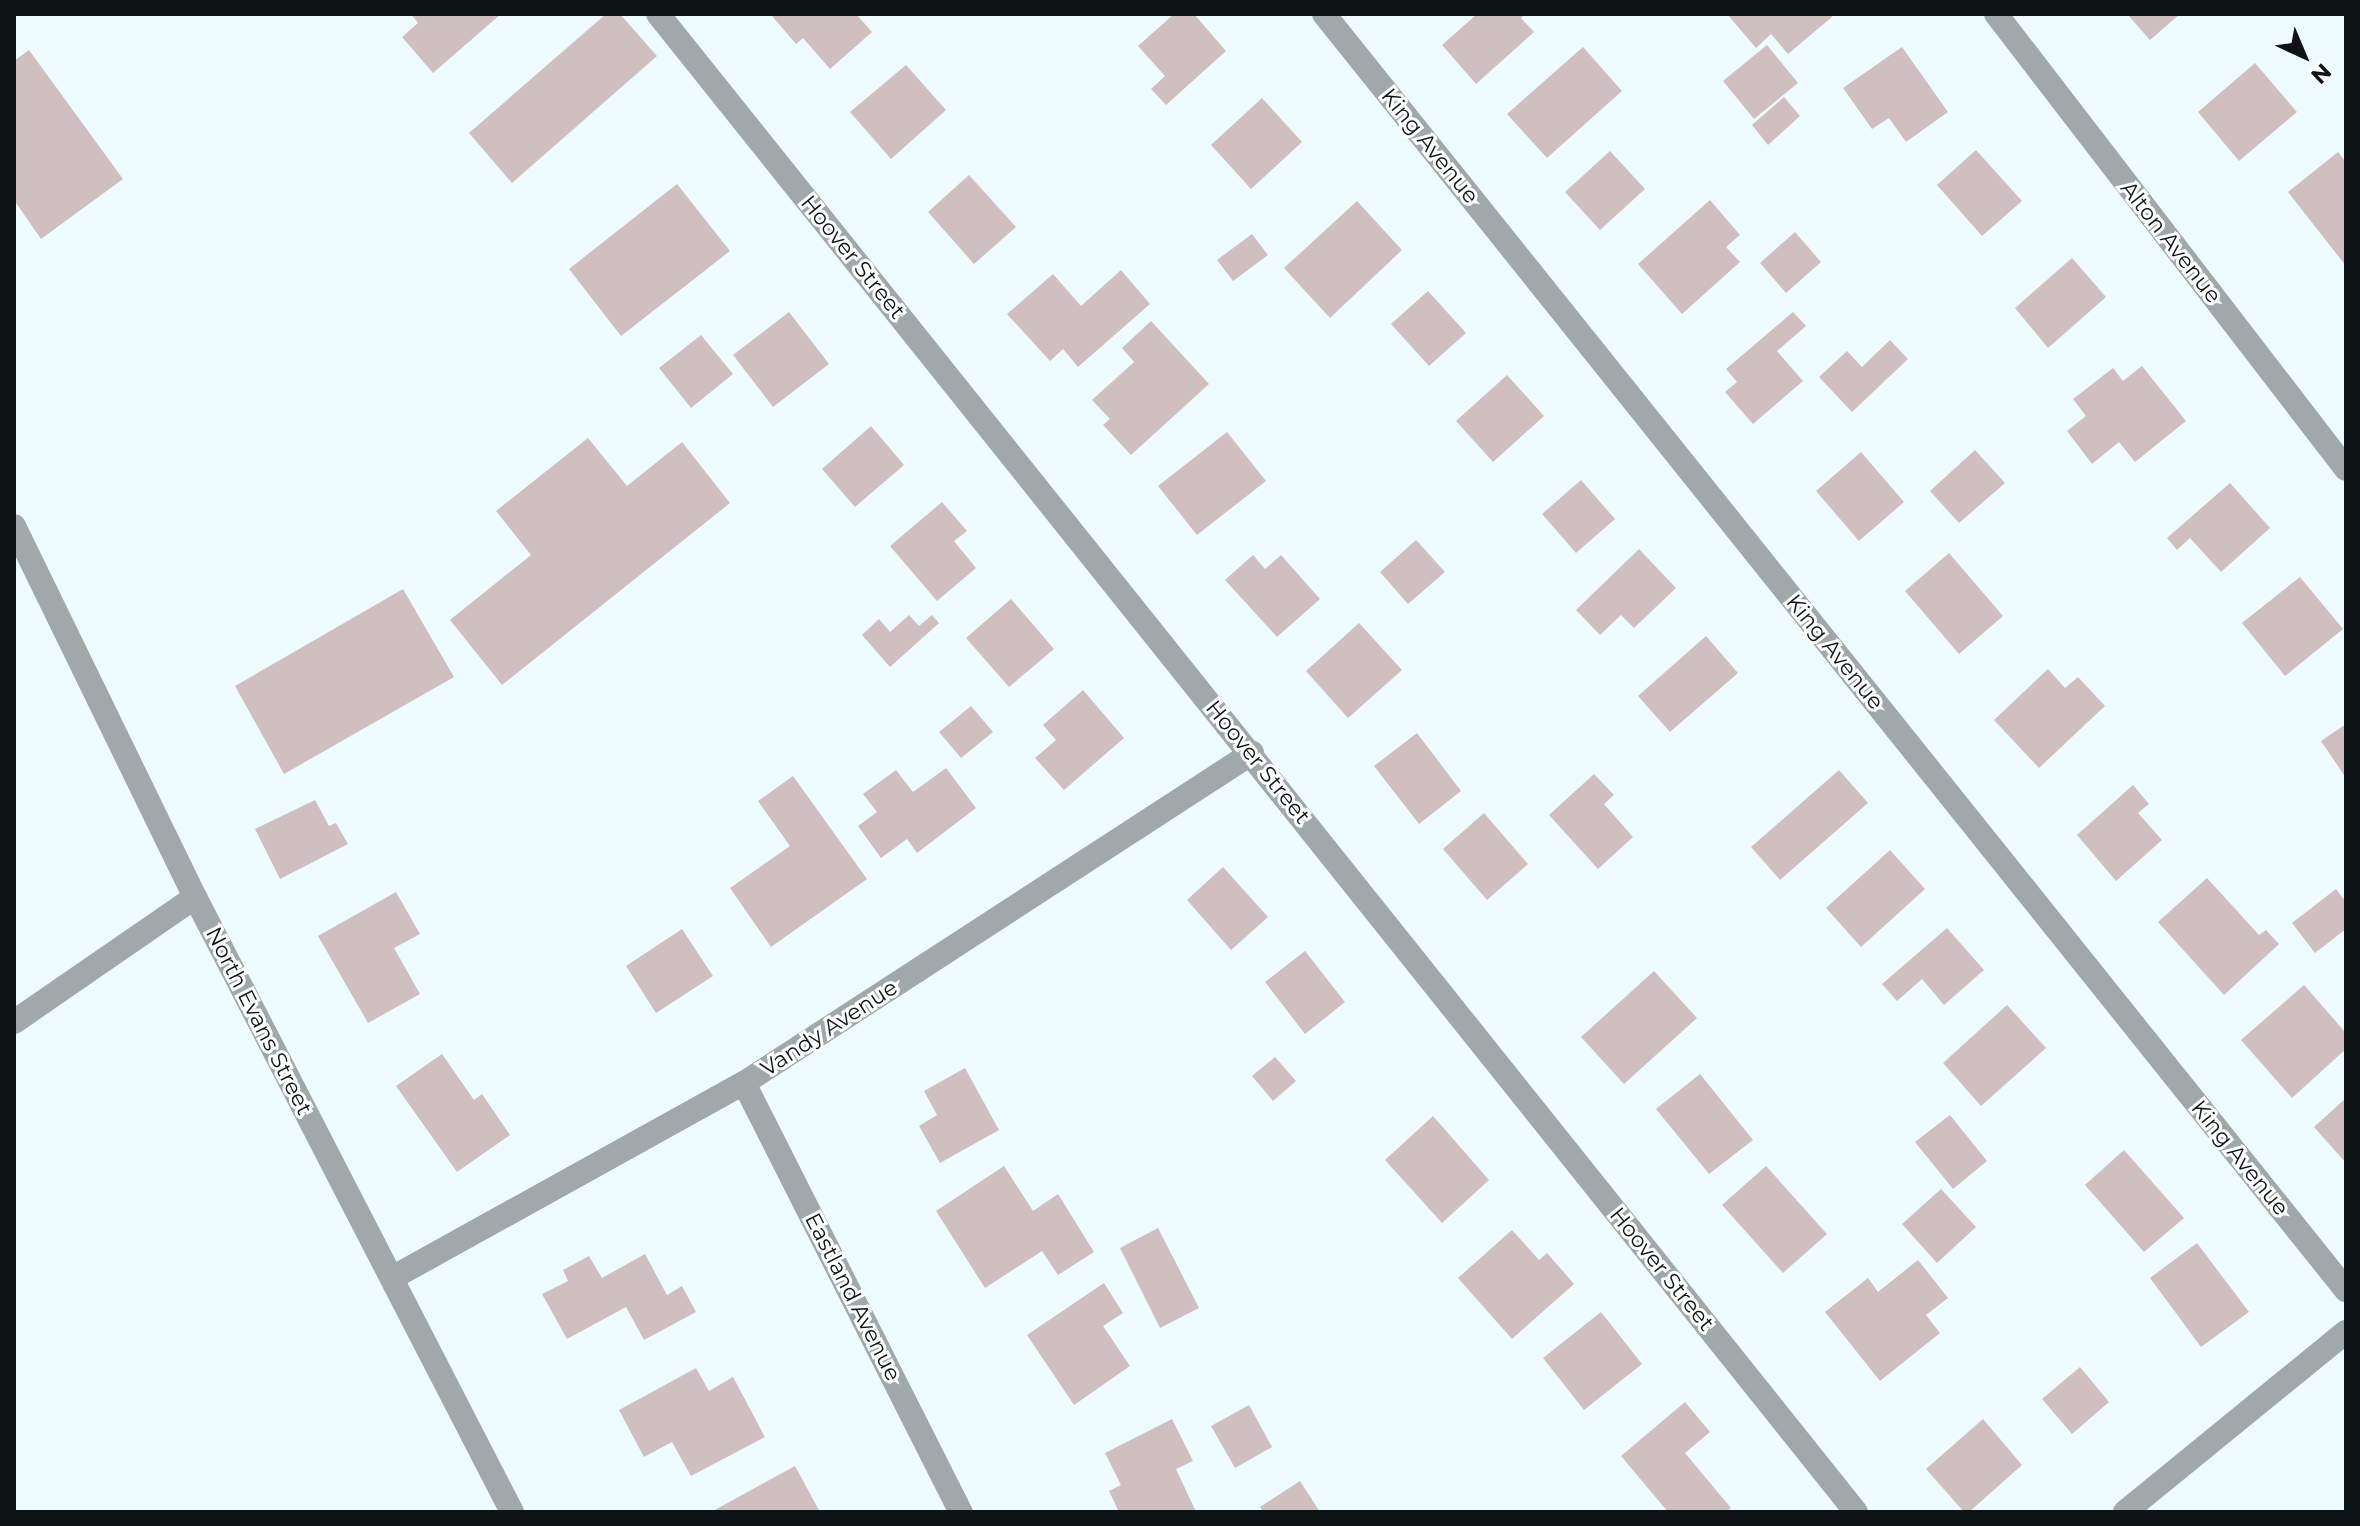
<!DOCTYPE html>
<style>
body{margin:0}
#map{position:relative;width:2360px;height:1526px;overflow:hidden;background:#eefbff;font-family:Montserrat,sans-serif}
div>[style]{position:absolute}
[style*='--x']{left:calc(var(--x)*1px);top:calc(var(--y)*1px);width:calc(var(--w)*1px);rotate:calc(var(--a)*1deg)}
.building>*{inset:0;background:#d0bfc1}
.street>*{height:24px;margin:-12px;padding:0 12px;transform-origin:12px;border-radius:12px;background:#a1a8aa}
span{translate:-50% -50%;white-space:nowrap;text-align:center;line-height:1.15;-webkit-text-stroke:6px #fff;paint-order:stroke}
.street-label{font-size:22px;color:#0e1415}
.frame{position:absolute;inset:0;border:16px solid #0e1415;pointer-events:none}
.north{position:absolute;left:2264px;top:16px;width:80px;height:80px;-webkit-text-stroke:6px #fff;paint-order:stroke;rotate:136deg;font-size:22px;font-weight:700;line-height:32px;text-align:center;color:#0e1415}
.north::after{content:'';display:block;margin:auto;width:28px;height:36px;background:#0e1415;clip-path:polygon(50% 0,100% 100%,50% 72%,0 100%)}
</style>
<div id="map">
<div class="building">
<div style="clip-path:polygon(411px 14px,501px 14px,433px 73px,402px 37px,418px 23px)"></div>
<div style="clip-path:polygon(606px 14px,620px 14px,657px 56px,512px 183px,469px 133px)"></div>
<div style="clip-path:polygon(774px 14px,856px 14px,872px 32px,830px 69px,803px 38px,796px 44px,772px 16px)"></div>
<div style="clip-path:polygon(1174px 14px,1194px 14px,1226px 51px,1166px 105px,1151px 89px,1165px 76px,1138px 46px)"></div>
<div style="clip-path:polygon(1477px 14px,1525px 14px,1521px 18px,1534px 32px,1476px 84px,1442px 45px)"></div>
<div style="clip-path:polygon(1727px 14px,1830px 14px,1832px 17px,1788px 54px,1771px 34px,1756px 48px)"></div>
<div style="clip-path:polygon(2127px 14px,2180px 14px,2150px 40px)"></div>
<div style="clip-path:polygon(1767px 45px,1798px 83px,1754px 119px,1723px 81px)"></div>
<div style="clip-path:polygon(1583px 47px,1622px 91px,1547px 158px,1507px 114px)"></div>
<div style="clip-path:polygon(1902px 47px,1948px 112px,1906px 142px,1889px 118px,1872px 129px,1843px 88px)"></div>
<div style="clip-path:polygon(29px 50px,123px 179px,41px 239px,14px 200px,14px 61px)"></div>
<div style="clip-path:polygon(2255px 63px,2297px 112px,2239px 161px,2198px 112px)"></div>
<div style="clip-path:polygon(906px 65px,946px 110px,891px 159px,850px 112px)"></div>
<div style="clip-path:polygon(1784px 97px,1800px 116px,1768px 145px,1752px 125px)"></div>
<div style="clip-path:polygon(1262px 98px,1302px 142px,1251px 189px,1211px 145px)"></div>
<div style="clip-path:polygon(1976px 150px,2022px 201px,1982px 236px,1937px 185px)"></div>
<div style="clip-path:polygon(1610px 151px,1645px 189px,1600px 230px,1565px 192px)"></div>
<div style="clip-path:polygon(2338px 152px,2346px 162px,2346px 266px,2288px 192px)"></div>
<div style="clip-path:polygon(969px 175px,1016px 227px,974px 264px,928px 212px)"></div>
<div style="clip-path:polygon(677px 184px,730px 251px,621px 336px,569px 269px)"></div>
<div style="clip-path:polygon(1710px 200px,1740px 235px,1726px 247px,1740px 262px,1682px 314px,1638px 264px)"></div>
<div style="clip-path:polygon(1357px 201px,1402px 250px,1330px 318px,1284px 268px)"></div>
<div style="clip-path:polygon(1795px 232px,1821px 262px,1786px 293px,1760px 263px)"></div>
<div style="clip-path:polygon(1252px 234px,1268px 255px,1233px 281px,1217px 260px)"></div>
<div style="clip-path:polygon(2072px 258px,2106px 297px,2048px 348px,2015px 308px)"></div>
<div style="clip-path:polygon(1121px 270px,1150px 304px,1078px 367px,1063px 349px,1050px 361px,1007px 314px,1053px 274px,1081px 306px)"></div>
<div style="clip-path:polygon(1428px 291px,1466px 333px,1429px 366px,1391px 324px)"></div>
<div style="clip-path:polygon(789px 312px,829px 364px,773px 407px,733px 355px)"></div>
<div style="clip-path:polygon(1793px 312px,1806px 326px,1777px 351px,1803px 381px,1753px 424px,1725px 392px,1737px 382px,1726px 369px)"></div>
<div style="clip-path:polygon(1151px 321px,1209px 384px,1131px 455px,1103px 425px,1110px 419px,1092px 400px,1134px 362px,1122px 348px)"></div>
<div style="clip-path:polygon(701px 335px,733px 374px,691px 408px,659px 368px)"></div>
<div style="clip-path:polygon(1890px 340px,1908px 359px,1852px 412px,1819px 377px,1847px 351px,1862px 367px)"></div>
<div style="clip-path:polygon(2142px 366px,2186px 421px,2135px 462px,2119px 442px,2092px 464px,2067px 431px,2086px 416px,2073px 399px,2113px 368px,2123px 381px)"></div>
<div style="clip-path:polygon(1507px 375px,1544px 416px,1493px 462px,1456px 421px)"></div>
<div style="clip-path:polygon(871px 426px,904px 465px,855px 507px,822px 469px)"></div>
<div style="clip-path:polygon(1227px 432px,1266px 481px,1197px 535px,1158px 486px)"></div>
<div style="clip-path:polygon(588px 438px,627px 486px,682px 442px,730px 503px,502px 685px,450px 620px,531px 555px,496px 511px)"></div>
<div style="clip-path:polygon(1975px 450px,2005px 483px,1959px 523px,1930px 491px)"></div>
<div style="clip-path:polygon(1861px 452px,1904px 502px,1859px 541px,1816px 491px)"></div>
<div style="clip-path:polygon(1581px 480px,1615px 519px,1576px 553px,1542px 514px)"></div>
<div style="clip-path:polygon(2230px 483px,2270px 528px,2221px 572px,2190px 538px,2177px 550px,2167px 538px)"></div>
<div style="clip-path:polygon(942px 502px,967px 531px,954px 541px,976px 568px,937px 601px,890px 546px)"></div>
<div style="clip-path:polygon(1416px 540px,1445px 572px,1408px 604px,1380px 572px)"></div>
<div style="clip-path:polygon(1639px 549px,1676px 588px,1634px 628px,1621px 615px,1600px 635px,1576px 610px)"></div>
<div style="clip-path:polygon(1949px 553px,2003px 616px,1959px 654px,1905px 591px)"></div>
<div style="clip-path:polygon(1253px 555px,1265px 569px,1281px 555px,1320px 599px,1277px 637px,1225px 580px)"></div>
<div style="clip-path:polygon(2300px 577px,2343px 629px,2285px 676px,2242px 623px)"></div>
<div style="clip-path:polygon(403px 589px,454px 677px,284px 774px,235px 686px)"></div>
<div style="clip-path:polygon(1011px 599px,1054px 649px,1009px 687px,966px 638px)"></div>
<div style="clip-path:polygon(909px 615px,919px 626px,932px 615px,939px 623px,890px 667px,862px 635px,879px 619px,890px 632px)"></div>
<div style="clip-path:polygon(1359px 623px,1402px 670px,1348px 718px,1306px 671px)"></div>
<div style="clip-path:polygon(1706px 636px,1738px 673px,1670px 732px,1638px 696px)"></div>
<div style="clip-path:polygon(2048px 669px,2065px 688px,2078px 677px,2105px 706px,2039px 768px,1994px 720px)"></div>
<div style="clip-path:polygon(1083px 690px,1124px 738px,1064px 790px,1035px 758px,1056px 740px,1043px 725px)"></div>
<div style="clip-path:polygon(971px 706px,993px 732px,961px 758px,939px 732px)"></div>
<div style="clip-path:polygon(2346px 724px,2346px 778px,2321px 741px)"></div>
<div style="clip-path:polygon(1417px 733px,1461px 791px,1419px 824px,1374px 766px)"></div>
<div style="clip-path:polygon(946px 768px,976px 808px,917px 853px,907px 839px,881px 858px,858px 826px,877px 812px,863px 794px,896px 770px,913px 792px)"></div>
<div style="clip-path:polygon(1839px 770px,1868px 803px,1780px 880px,1751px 847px)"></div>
<div style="clip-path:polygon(1594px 774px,1614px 795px,1604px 804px,1633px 837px,1598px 869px,1549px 815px)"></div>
<div style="clip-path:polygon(793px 776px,867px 879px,771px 947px,730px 888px,790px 846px,758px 801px)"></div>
<div style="clip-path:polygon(2133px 785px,2149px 804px,2138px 813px,2162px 840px,2116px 881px,2077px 835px)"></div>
<div style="clip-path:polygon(315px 800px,329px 826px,336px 823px,348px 844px,280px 879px,255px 829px)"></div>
<div style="clip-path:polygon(1484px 813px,1528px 864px,1487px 900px,1443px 849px)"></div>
<div style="clip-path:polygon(1890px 850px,1925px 889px,1861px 947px,1826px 908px)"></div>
<div style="clip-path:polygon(1223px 867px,1268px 917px,1231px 950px,1187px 900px)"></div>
<div style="clip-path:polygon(2207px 878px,2259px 935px,2266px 930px,2279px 944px,2224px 995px,2158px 922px)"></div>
<div style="clip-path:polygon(2336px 889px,2346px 902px,2346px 929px,2315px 953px,2292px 923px)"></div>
<div style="clip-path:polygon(396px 892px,420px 934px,394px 948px,420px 994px,368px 1023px,318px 936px)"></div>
<div style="clip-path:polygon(1947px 928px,1984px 970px,1944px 1005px,1922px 979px,1897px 1001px,1882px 984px)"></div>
<div style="clip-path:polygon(682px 929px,713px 976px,656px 1013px,626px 966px)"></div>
<div style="clip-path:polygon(1305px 951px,1345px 1002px,1305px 1034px,1265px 982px)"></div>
<div style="clip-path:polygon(1654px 971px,1697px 1018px,1624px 1084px,1581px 1037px)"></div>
<div style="clip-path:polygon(2304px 985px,2346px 1033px,2346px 1049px,2292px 1098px,2241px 1040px)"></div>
<div style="clip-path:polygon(2007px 1005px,2046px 1048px,1981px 1106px,1943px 1063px)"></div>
<div style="clip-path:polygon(442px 1054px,474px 1100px,482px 1094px,510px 1135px,457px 1172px,396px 1086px)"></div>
<div style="clip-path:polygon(1275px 1057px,1296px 1081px,1273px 1101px,1252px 1076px)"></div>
<div style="clip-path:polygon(965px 1068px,999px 1130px,940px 1163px,919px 1126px,937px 1115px,924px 1091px)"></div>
<div style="clip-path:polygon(1700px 1074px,1753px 1140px,1709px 1174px,1656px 1109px)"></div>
<div style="clip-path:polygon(2346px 1098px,2346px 1163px,2314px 1127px)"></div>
<div style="clip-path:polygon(1950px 1115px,1987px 1161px,1953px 1189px,1915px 1142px)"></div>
<div style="clip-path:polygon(1433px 1116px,1489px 1180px,1442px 1223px,1385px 1160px)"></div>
<div style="clip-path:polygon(2124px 1150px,2184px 1218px,2144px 1252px,2085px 1185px)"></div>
<div style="clip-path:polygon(1004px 1166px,1033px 1211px,1058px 1194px,1094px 1252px,1058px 1275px,1042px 1251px,985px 1288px,936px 1211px)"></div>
<div style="clip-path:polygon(1766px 1166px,1827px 1234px,1783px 1273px,1722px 1205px)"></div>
<div style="clip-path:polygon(1941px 1189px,1976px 1227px,1937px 1263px,1902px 1224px)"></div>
<div style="clip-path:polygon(1158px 1228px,1199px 1308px,1160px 1328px,1120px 1248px)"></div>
<div style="clip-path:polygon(1512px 1230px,1539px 1260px,1547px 1253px,1574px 1284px,1512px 1339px,1458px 1278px)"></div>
<div style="clip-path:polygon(2197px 1243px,2249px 1312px,2201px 1347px,2150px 1278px)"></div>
<div style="clip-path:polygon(645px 1254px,667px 1295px,682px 1286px,696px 1312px,644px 1340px,626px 1307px,567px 1339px,542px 1294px,568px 1281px,563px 1270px,589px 1256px,602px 1278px)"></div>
<div style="clip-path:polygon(1918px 1260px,1948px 1298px,1926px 1315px,1940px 1333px,1880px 1381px,1825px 1312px,1868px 1278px,1878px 1292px)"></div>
<div style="clip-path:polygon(1104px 1283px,1123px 1313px,1103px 1326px,1130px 1366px,1074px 1405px,1027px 1335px)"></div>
<div style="clip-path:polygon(1601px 1312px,1642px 1364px,1584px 1410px,1543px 1358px)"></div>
<div style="clip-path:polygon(2080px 1367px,2109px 1402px,2072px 1434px,2042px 1399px)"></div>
<div style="clip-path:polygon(696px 1368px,709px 1391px,733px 1377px,765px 1437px,691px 1476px,672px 1442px,644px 1457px,619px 1410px)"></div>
<div style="clip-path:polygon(1685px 1402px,1710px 1432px,1685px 1453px,1731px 1508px,1726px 1512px,1668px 1512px,1621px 1456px)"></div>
<div style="clip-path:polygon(1249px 1405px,1272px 1447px,1235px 1468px,1211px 1426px)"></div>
<div style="clip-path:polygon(1172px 1419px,1193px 1461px,1176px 1469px,1196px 1512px,1119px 1512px,1109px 1491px,1121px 1485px,1105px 1453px)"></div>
<div style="clip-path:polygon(1983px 1419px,2022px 1465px,1969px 1512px,1964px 1512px,1926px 1469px)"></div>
<div style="clip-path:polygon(795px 1466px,820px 1512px,711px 1512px)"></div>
<div style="clip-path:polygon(1300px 1481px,1320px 1512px,1263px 1512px,1260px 1507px)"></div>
</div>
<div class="street">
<div style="--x:658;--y:14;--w:1918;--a:51.35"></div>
<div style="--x:1324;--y:14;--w:1635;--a:51.31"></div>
<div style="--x:1996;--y:14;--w:574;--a:52.43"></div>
<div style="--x:14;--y:526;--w:413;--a:64"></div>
<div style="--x:195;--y:897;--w:692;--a:62.73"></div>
<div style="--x:14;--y:1022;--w:220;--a:-34.6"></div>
<div style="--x:744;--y:1083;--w:481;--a:63.2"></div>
<div style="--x:392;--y:1278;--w:402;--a:-29"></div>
<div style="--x:744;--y:1083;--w:606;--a:-33.01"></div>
<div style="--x:2125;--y:1512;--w:285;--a:-39.2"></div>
</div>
<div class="street-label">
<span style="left:1430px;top:146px;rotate:51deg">King Avenue</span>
<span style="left:2171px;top:242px;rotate:52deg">Alton Avenue</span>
<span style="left:853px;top:257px;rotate:51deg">Hoover Street</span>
<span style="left:1835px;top:652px;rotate:51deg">King Avenue</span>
<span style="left:1258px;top:762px;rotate:51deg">Hoover Street</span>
<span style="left:259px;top:1021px;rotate:63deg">North Evans Street</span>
<span style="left:829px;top:1028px;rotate:-33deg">Vandy Avenue</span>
<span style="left:2240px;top:1158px;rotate:51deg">King Avenue</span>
<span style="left:1662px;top:1269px;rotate:51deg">Hoover Street</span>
<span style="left:853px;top:1297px;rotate:63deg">Eastland Avenue</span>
</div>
<div class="frame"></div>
<div class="north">N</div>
</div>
